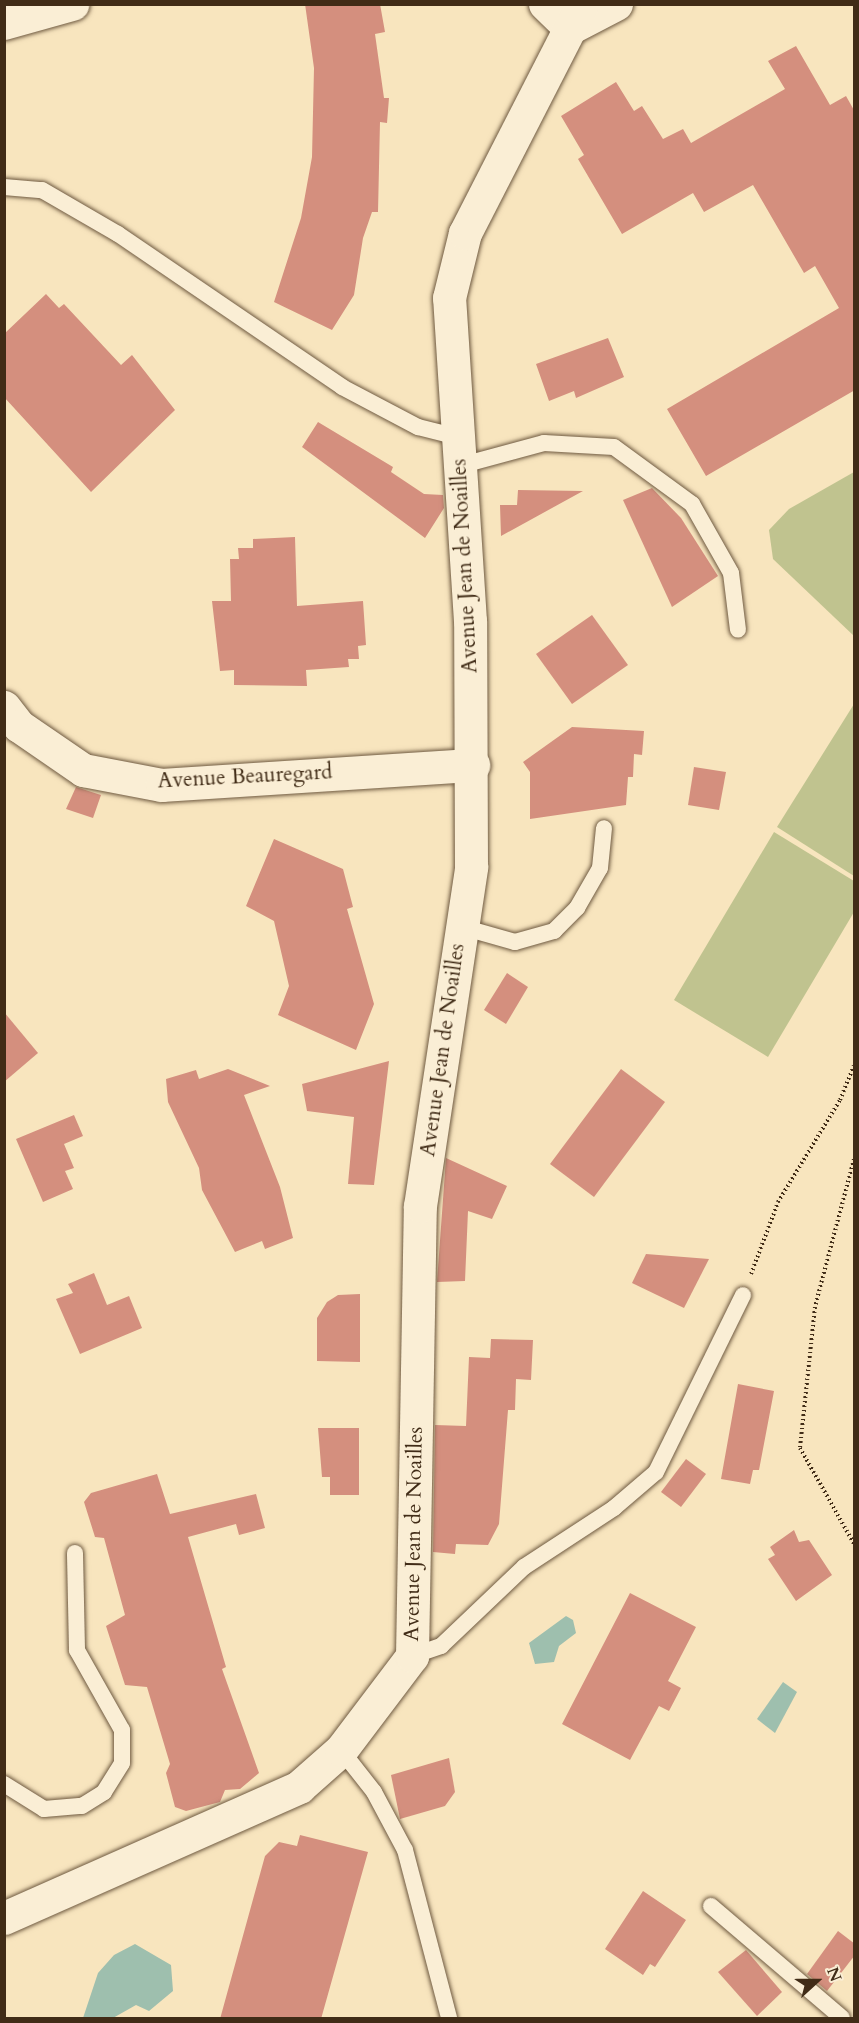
<!DOCTYPE html>
<style>
body{margin:0}
#map{position:relative;width:859px;height:2023px;overflow:hidden;background:#f8e5be;font-family:Cardo,serif}
div>[style]{position:absolute}
[style*='--x']{left:calc(var(--x)*1px);top:calc(var(--y)*1px);width:calc(var(--w)*1px);rotate:calc(var(--a)*1deg)}
.green>*{inset:0;background:#c0c38f}
.water>*{inset:0;background:#9ebfae}
.building>*{inset:0;background:#d48f7e}
.path>*{height:4px;margin-top:-2px;transform-origin:0;background:repeating-linear-gradient(90deg,#412c17 0 1.5px,transparent 0 4.5px)}
.roads{filter:drop-shadow(0 0 2px #6f5a41) drop-shadow(0 0 2px #6f5a41)}
.service>*{height:16px;margin:-8px;padding:0 8px;transform-origin:8px;border-radius:8px;background:#faeed5}
.minor>*{height:33px;margin:-16.5px;padding:0 16.5px;transform-origin:16.5px;border-radius:16.5px;background:#faeed5}
span{translate:-50% -50%;white-space:nowrap;text-align:center;line-height:1.15;-webkit-text-stroke:4.5px #faeed5;paint-order:stroke}
.street-label{font-size:21px;color:#412c17}
.frame{position:absolute;inset:0;border:6px solid #412c17;pointer-events:none}
.north{position:absolute;left:787px;top:1951px;width:60px;height:60px;-webkit-text-stroke:4px #faeed5;paint-order:stroke;rotate:69deg;font-size:16px;font-weight:700;line-height:24px;text-align:center;color:#412c17}
.north::after{content:'';display:block;margin:auto;width:21px;height:27px;background:#412c17;clip-path:polygon(50% 0,100% 100%,50% 72%,0 100%)}
</style>
<div id="map">
<div class="green">
<div style="clip-path:polygon(854px 472px,854px 636px,773px 559px,769px 530px,789px 509px)"></div>
<div style="clip-path:polygon(854px 704px,854px 876px,777px 827px)"></div>
<div style="clip-path:polygon(774px 832px,854px 881px,854px 912px,768px 1057px,674px 1000px)"></div>
</div>
<div class="water">
<div style="clip-path:polygon(566px 1616px,573px 1620px,576px 1633px,559px 1646px,554px 1662px,535px 1664px,529px 1643px)"></div>
<div style="clip-path:polygon(783px 1682px,797px 1692px,775px 1733px,757px 1719px)"></div>
<div style="clip-path:polygon(135px 1944px,171px 1965px,173px 1991px,149px 2011px,136px 2005px,113px 2018px,83px 2018px,98px 1973px,114px 1955px)"></div>
</div>
<div class="building">
<div style="clip-path:polygon(305px 4px,380px 4px,385px 32px,375px 34px,384px 98px,389px 98px,387px 123px,380px 122px,378px 212px,372px 212px,363px 238px,354px 295px,332px 330px,274px 302px,301px 218px,312px 157px,314px 68px)"></div>
<div style="clip-path:polygon(796px 46px,830px 105px,846px 96px,855px 112px,855px 390px,706px 476px,667px 409px,839px 308px,815px 266px,804px 273px,753px 185px,704px 212px,693px 193px,622px 234px,578px 159px,584px 155px,561px 116px,616px 82px,634px 111px,642px 106px,663px 139px,683px 129px,691px 143px,785px 89px,768px 61px)"></div>
<div style="clip-path:polygon(46px 294px,59px 308px,64px 304px,121px 365px,132px 355px,175px 410px,91px 492px,4px 397px,4px 334px)"></div>
<div style="clip-path:polygon(608px 338px,624px 377px,576px 398px,574px 391px,549px 401px,536px 364px)"></div>
<div style="clip-path:polygon(318px 422px,393px 467px,391px 472px,424px 494px,443px 495px,444px 508px,425px 538px,302px 447px)"></div>
<div style="clip-path:polygon(652px 488px,681px 518px,718px 576px,672px 607px,623px 500px)"></div>
<div style="clip-path:polygon(518px 490px,583px 491px,501px 536px,500px 505px,517px 505px)"></div>
<div style="clip-path:polygon(295px 537px,297px 606px,363px 601px,366px 645px,358px 646px,359px 659px,348px 659px,349px 667px,306px 670px,307px 686px,234px 685px,234px 670px,220px 671px,212px 601px,231px 601px,230px 559px,239px 559px,238px 548px,253px 548px,253px 539px)"></div>
<div style="clip-path:polygon(592px 615px,628px 665px,572px 704px,536px 654px)"></div>
<div style="clip-path:polygon(572px 727px,644px 731px,642px 755px,634px 754px,633px 777px,628px 777px,626px 805px,530px 819px,530px 772px,523px 762px)"></div>
<div style="clip-path:polygon(694px 767px,726px 772px,719px 810px,688px 805px)"></div>
<div style="clip-path:polygon(76px 787px,101px 795px,93px 818px,66px 809px)"></div>
<div style="clip-path:polygon(274px 839px,343px 869px,353px 907px,347px 909px,374px 1004px,356px 1050px,278px 1015px,289px 986px,274px 921px,246px 906px)"></div>
<div style="clip-path:polygon(507px 973px,528px 987px,506px 1024px,484px 1010px)"></div>
<div style="clip-path:polygon(4px 1012px,38px 1053px,4px 1082px)"></div>
<div style="clip-path:polygon(389px 1061px,374px 1185px,348px 1184px,354px 1117px,307px 1111px,302px 1084px)"></div>
<div style="clip-path:polygon(228px 1069px,270px 1086px,244px 1095px,280px 1187px,293px 1238px,265px 1249px,262px 1241px,235px 1252px,202px 1190px,199px 1168px,168px 1102px,166px 1079px,196px 1070px,199px 1079px)"></div>
<div style="clip-path:polygon(621px 1069px,665px 1102px,594px 1197px,550px 1164px)"></div>
<div style="clip-path:polygon(74px 1115px,83px 1136px,64px 1144px,74px 1168px,65px 1171px,73px 1189px,43px 1202px,16px 1139px)"></div>
<div style="clip-path:polygon(446px 1158px,507px 1186px,492px 1219px,468px 1211px,465px 1281px,437px 1282px)"></div>
<div style="clip-path:polygon(646px 1254px,709px 1259px,684px 1308px,632px 1283px)"></div>
<div style="clip-path:polygon(94px 1273px,107px 1305px,129px 1296px,142px 1328px,80px 1354px,56px 1299px,73px 1293px,68px 1284px)"></div>
<div style="clip-path:polygon(360px 1294px,360px 1362px,317px 1361px,317px 1318px,327px 1302px,338px 1295px)"></div>
<div style="clip-path:polygon(491px 1339px,533px 1340px,531px 1380px,516px 1379px,515px 1410px,508px 1410px,499px 1524px,488px 1545px,456px 1544px,455px 1554px,433px 1552px,435px 1425px,466px 1426px,469px 1357px,490px 1358px)"></div>
<div style="clip-path:polygon(738px 1384px,774px 1391px,759px 1470px,753px 1470px,750px 1484px,721px 1479px)"></div>
<div style="clip-path:polygon(318px 1428px,359px 1428px,359px 1495px,330px 1495px,330px 1477px,322px 1477px)"></div>
<div style="clip-path:polygon(686px 1459px,706px 1474px,681px 1507px,661px 1492px)"></div>
<div style="clip-path:polygon(157px 1474px,170px 1514px,256px 1494px,265px 1528px,239px 1535px,236px 1524px,188px 1537px,226px 1667px,222px 1669px,259px 1773px,240px 1789px,225px 1790px,220px 1802px,186px 1811px,175px 1807px,166px 1773px,170px 1764px,147px 1687px,125px 1685px,106px 1626px,125px 1615px,104px 1538px,95px 1537px,84px 1502px,91px 1493px)"></div>
<div style="clip-path:polygon(794px 1530px,799px 1542px,809px 1540px,832px 1575px,796px 1601px,768px 1559px,775px 1555px,770px 1547px)"></div>
<div style="clip-path:polygon(630px 1593px,696px 1627px,668px 1681px,681px 1688px,669px 1711px,659px 1706px,630px 1760px,562px 1724px)"></div>
<div style="clip-path:polygon(449px 1758px,455px 1792px,445px 1806px,400px 1819px,391px 1775px)"></div>
<div style="clip-path:polygon(300px 1835px,368px 1852px,321px 2019px,220px 2019px,265px 1856px,279px 1842px,297px 1846px)"></div>
<div style="clip-path:polygon(643px 1891px,686px 1920px,655px 1967px,650px 1964px,643px 1975px,605px 1949px)"></div>
<div style="clip-path:polygon(838px 1931px,855px 1944px,855px 1955px,827px 1991px,807px 1974px)"></div>
<div style="clip-path:polygon(746px 1950px,782px 1992px,757px 2016px,718px 1972px)"></div>
</div>
<div class="path">
<div style="--x:854;--y:1159;--w:153;--a:104.8"></div>
<div style="--x:815;--y:1307;--w:142;--a:96.1"></div>
<div style="--x:800;--y:1448;--w:110;--a:60.6"></div>
<div style="--x:751;--y:1274;--w:77;--a:-69.4"></div>
<div style="--x:778;--y:1202;--w:119;--a:-58.7"></div>
<div style="--x:840;--y:1100;--w:37;--a:-68"></div>
</div>
<div class="roads">
<div class="service">
<div style="--x:4;--y:187;--w:38;--a:5"></div>
<div style="--x:42;--y:190;--w:88;--a:30.1"></div>
<div style="--x:118;--y:234;--w:271;--a:34.3"></div>
<div style="--x:342;--y:387;--w:86;--a:27.8"></div>
<div style="--x:418;--y:427;--w:41;--a:14"></div>
<div style="--x:459;--y:466;--w:88;--a:-15.1"></div>
<div style="--x:544;--y:443;--w:70;--a:3.3"></div>
<div style="--x:614;--y:447;--w:97;--a:36.2"></div>
<div style="--x:692;--y:504;--w:79;--a:60.5"></div>
<div style="--x:731;--y:573;--w:57;--a:83"></div>
<div style="--x:462;--y:927;--w:55;--a:15.8"></div>
<div style="--x:515;--y:942;--w:41;--a:-15.8"></div>
<div style="--x:554;--y:931;--w:33;--a:-45"></div>
<div style="--x:577;--y:908;--w:46;--a:-60.1"></div>
<div style="--x:600;--y:868;--w:40;--a:-84.3"></div>
<div style="--x:412;--y:1656;--w:31;--a:-19"></div>
<div style="--x:441;--y:1646;--w:115;--a:-43.6"></div>
<div style="--x:524;--y:1567;--w:108;--a:-33.2"></div>
<div style="--x:614;--y:1508;--w:55;--a:-40.6"></div>
<div style="--x:656;--y:1472;--w:197;--a:-63.8"></div>
<div style="--x:341;--y:1750;--w:53;--a:51.8"></div>
<div style="--x:374;--y:1792;--w:66;--a:61.9"></div>
<div style="--x:405;--y:1850;--w:174;--a:75.3"></div>
<div style="--x:4;--y:1784;--w:47;--a:32"></div>
<div style="--x:44;--y:1809;--w:38;--a:-5"></div>
<div style="--x:82;--y:1806;--w:26;--a:-32"></div>
<div style="--x:104;--y:1792;--w:34;--a:-58"></div>
<div style="--x:122;--y:1763;--w:33;--a:-90"></div>
<div style="--x:122;--y:1730;--w:92;--a:-119.4"></div>
<div style="--x:77;--y:1650;--w:97;--a:-91.2"></div>
<div style="--x:711;--y:1906;--w:172;--a:40.5"></div>
</div>
<div class="minor">
<div style="--x:545;--y:4;--w:35;--a:44"></div>
<div style="--x:4;--y:23;--w:71;--a:-15.6"></div>
<div style="--x:570;--y:28;--w:52;--a:-27.6"></div>
<div style="--x:4;--y:707;--w:24;--a:52"></div>
<div style="--x:19;--y:726;--w:78;--a:34.5"></div>
<div style="--x:83;--y:770;--w:80;--a:10.8"></div>
<div style="--x:162;--y:785;--w:312;--a:-3.7"></div>
<div style="--x:4;--y:1918;--w:323;--a:-23.9"></div>
<div style="--x:299;--y:1787;--w:56;--a:-41.4"></div>
<div style="--x:341;--y:1750;--w:118;--a:-52.9"></div>
<div style="--x:412;--y:1656;--w:450;--a:-89"></div>
<div style="--x:420;--y:1206;--w:343;--a:-81.4"></div>
<div style="--x:471;--y:867;--w:246;--a:-90.2"></div>
<div style="--x:470;--y:621;--w:324;--a:-93.7"></div>
<div style="--x:449;--y:298;--w:67;--a:-76.2"></div>
<div style="--x:465;--y:233;--w:257;--a:-62.9"></div>
</div>
</div>
<div class="street-label">
<span style="left:465px;top:566px;rotate:-93deg">Avenue Jean de Noailles</span>
<span style="left:245px;top:777px;rotate:-3deg">Avenue Beauregard</span>
<span style="left:443px;top:1050px;rotate:-82deg">Avenue Jean de Noailles</span>
<span style="left:414px;top:1534px;rotate:-89deg">Avenue Jean de Noailles</span>
</div>
<div class="frame"></div>
<div class="north">N</div>
</div>
